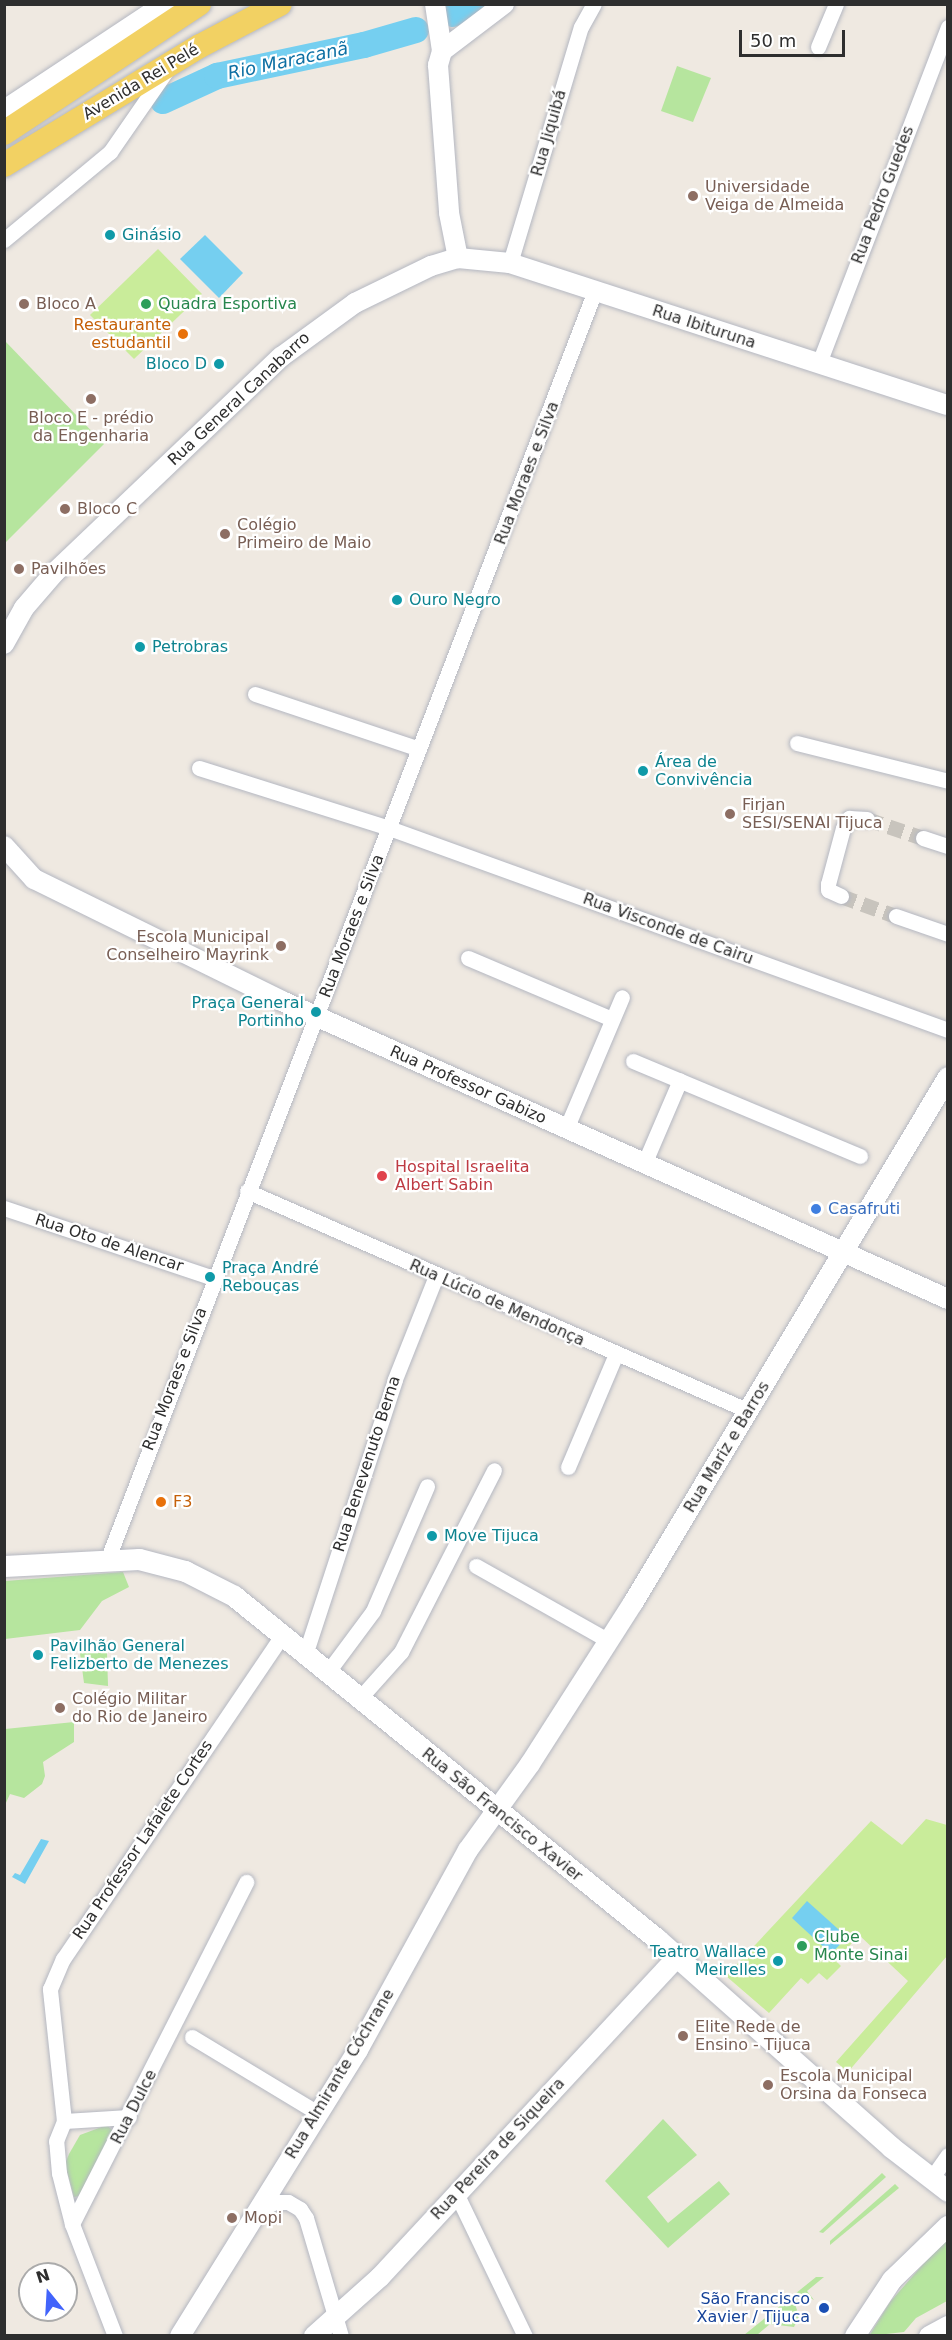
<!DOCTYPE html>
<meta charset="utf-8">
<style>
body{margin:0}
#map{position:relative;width:952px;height:2340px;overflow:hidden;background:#efe9e1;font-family:"DejaVu Sans",sans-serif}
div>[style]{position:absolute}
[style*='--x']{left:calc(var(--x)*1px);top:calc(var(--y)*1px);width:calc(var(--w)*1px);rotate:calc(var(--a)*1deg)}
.green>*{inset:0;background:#b6e59e}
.pitch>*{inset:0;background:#c9ec9a}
.water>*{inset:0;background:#75cff0}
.river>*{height:26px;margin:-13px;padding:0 13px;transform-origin:13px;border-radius:13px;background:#75cff0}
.minor-tunnel>*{height:15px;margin-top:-7.5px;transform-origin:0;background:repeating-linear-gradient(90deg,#c8c4bd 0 15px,transparent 0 23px)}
.roads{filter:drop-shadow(0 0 2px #b4b7c1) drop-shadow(0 0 2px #b4b7c1)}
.minor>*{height:15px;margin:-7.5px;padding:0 7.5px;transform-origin:7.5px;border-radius:7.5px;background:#fff}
.tertiary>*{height:20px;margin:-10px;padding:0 10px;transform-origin:10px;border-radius:10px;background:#fff}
.secondary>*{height:21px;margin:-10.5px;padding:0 10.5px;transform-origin:10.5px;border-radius:10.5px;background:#fff}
.primary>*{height:24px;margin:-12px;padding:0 12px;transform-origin:12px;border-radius:12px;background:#f2d163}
.dots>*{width:16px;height:16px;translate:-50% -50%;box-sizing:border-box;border:3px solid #fff;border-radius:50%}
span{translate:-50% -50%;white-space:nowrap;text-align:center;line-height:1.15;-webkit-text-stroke:4.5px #fff;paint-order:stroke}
.street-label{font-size:16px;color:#2e2e2e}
.education-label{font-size:16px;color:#785e54}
.left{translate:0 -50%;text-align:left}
.right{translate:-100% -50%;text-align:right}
.culture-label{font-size:16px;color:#0d838f}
.leisure-label{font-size:16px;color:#27864d}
.food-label{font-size:16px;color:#c56008}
.health-label{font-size:16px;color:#be3a42}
.shop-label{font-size:16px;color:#366cbe}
.transit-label{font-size:16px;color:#164399}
.water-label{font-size:18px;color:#0d6fa3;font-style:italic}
.frame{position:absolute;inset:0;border:6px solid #2e2e2e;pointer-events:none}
.north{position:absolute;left:18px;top:2262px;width:60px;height:60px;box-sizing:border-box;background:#fff;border:2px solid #ababab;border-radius:50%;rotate:342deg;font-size:16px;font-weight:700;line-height:24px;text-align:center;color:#2e2e2e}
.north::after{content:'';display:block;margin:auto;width:21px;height:27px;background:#4264fb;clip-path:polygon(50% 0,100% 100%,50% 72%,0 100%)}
.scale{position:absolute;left:739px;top:30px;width:106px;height:27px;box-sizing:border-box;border:3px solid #2e2e2e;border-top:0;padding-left:8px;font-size:18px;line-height:21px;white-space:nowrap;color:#2e2e2e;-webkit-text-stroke:4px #fff;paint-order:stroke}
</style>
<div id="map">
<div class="green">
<div style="clip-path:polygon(677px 66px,711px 78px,693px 122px,661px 111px)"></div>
<div style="clip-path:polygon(5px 341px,104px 444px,5px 543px,4px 543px)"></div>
<div style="clip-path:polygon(123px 1572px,129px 1587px,102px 1601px,80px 1630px,5px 1639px,5px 1581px)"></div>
<div style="clip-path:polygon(80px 1653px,107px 1653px,108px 1686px,84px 1683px)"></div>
<div style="clip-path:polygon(74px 1722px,74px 1742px,43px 1762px,45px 1776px,42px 1784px,24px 1798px,10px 1794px,5px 1805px,5px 1729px)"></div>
<div style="clip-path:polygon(663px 2119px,697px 2155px,647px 2197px,668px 2223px,719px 2181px,730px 2194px,668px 2248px,605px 2181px)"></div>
<div style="clip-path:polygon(107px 2125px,114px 2132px,80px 2196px,74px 2197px,65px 2164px,69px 2154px,80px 2135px)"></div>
<div style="clip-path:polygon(882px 2173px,886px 2177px,823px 2233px,819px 2232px)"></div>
<div style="clip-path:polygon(895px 2184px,899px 2188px,830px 2245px,830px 2241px)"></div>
<div style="clip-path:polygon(947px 2237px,947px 2301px,916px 2318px,904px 2332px,869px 2336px,890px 2302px)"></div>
<div style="clip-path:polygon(816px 2277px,824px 2277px,807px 2291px,814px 2300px,803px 2294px,794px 2301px,799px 2316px,794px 2327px,770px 2324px,757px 2335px,744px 2335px)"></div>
</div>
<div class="pitch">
<div style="clip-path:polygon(158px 249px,202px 294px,134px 359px,90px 315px)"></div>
<div style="clip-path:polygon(926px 1819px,947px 1825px,947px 1956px,848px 2072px,836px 2062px,908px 1981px,859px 1935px,836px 1961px,841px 1966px,827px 1980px,819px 1973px,808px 1984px,801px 1978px,769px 2013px,726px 1976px,871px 1821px,902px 1845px)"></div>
</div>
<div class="water">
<div style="clip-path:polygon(205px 235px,243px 273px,219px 298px,180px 259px)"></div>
<div style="clip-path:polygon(41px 1839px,49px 1841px,25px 1884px,12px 1877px,15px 1873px,20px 1875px)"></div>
<div style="clip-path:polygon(807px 1901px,847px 1937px,831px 1954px,792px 1918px)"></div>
</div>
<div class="river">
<div style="--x:453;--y:14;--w:21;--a:-29"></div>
<div style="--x:163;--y:101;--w:60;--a:-24.8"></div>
<div style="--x:217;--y:76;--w:150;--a:-11.9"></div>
<div style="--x:364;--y:45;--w:54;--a:-16.1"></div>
</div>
<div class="minor-tunnel">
<div style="--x:867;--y:819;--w:59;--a:18.7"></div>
<div style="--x:841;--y:896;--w:59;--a:20"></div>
</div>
<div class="roads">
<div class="minor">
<div style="--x:818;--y:47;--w:47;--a:-67.3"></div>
<div style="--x:4;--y:240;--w:138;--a:-39.7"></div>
<div style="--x:110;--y:152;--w:98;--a:-55.3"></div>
<div style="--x:510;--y:263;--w:246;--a:-73.3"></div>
<div style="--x:581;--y:27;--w:26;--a:-61"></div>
<div style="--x:819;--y:363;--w:360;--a:-69"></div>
<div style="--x:255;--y:694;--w:173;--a:18.5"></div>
<div style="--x:797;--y:743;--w:156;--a:14.1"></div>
<div style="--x:199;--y:768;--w:199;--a:17.5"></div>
<div style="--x:389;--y:828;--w:594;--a:19.87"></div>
<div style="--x:923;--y:838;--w:26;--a:18"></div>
<div style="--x:841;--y:896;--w:14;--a:-155"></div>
<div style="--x:828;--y:890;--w:6;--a:-90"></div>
<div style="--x:828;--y:884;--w:58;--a:-75"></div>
<div style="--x:843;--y:828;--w:12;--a:-59"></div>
<div style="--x:849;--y:818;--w:18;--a:3"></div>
<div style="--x:896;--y:916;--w:55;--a:19.1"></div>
<div style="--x:468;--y:958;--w:156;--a:23"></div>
<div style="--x:633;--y:1061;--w:246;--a:22.7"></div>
<div style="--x:566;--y:1129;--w:143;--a:-67"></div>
<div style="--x:644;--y:1164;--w:91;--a:-66.8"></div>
<div style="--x:247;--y:1191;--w:548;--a:23.67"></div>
<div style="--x:4;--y:1208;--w:220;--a:18.5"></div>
<div style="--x:568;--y:1467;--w:123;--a:-67"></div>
<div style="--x:108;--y:1558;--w:1355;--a:-68.98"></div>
<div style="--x:476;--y:1566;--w:153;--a:29.4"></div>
<div style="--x:305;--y:1655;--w:290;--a:-71.9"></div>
<div style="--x:395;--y:1379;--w:111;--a:-68.3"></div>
<div style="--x:327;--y:1673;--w:77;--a:-53.4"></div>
<div style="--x:373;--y:1611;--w:136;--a:-66.6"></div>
<div style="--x:359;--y:1699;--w:63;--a:-48.2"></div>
<div style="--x:401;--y:1652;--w:204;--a:-62.9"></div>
<div style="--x:192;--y:2037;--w:147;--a:31.1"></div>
<div style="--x:64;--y:2121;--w:65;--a:-3.5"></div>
<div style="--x:931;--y:2179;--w:29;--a:-55"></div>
<div style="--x:457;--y:2195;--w:157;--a:64.3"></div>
<div style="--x:258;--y:2211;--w:19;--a:-28"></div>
<div style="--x:275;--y:2202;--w:13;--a:0"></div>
<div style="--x:288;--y:2202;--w:14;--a:30"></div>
<div style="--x:300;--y:2209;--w:11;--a:56"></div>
<div style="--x:306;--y:2218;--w:123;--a:73.5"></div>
<div style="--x:72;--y:2224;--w:384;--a:-63"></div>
<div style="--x:115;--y:2336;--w:120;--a:-111"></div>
<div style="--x:72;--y:2224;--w:53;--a:-104.3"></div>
<div style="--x:59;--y:2173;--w:32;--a:-95"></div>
<div style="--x:56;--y:2141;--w:22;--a:-68"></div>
<div style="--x:64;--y:2121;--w:133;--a:-96.1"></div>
<div style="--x:50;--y:1989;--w:33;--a:-67"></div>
<div style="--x:63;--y:1959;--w:391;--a:-55.9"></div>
</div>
<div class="tertiary">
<div style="--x:435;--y:4;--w:48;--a:81.5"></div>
<div style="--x:442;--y:51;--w:15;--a:106"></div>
<div style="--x:438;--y:65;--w:148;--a:85.7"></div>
<div style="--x:449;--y:213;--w:46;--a:78.7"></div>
<div style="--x:442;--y:51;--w:78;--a:-37.2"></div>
<div style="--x:4;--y:644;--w:41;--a:-60.9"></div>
<div style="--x:24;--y:608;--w:48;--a:-49.3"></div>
<div style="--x:55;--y:572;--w:312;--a:-43.6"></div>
<div style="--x:281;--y:357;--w:92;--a:-36.1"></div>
<div style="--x:355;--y:303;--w:85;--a:-26"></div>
<div style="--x:431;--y:266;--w:28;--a:-17"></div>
<div style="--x:458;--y:258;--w:52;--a:5.5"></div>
<div style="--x:510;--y:263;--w:460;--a:18"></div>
<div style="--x:4;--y:846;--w:45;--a:47.7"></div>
<div style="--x:34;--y:879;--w:276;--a:26.2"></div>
<div style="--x:282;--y:1001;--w:730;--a:24.11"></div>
<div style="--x:180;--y:2336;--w:337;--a:-58.1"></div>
<div style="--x:358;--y:2050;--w:228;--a:-61.2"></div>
<div style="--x:468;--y:1850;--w:106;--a:-54.2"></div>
<div style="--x:530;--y:1764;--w:191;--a:-57.4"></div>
<div style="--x:633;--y:1603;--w:613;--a:-59.08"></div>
<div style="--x:314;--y:2336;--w:89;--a:-41.8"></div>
<div style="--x:380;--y:2277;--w:437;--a:-47.1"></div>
<div style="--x:855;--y:2336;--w:67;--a:-56.5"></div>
<div style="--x:892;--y:2280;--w:78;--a:-44"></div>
</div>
<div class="secondary">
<div style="--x:4;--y:110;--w:192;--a:-33.5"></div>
<div style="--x:4;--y:1566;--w:135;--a:-3"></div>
<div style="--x:139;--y:1559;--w:48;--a:14.6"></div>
<div style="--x:185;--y:1571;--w:55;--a:27"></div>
<div style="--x:234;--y:1596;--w:545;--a:39.04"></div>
<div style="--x:657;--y:1939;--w:313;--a:41.6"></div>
<div style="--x:891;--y:2147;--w:72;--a:37.7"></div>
<div style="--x:929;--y:2336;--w:21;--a:-28"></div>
</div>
<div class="primary">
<div style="--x:4;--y:133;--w:234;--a:-33.5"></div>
<div style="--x:4;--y:165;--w:229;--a:-31.3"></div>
<div style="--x:200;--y:46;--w:90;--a:-27.7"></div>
</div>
</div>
<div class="dots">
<div style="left:693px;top:196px;background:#8d6e63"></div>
<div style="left:110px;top:235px;background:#0f9aa8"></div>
<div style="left:24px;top:304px;background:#8d6e63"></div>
<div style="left:146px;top:304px;background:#2e9e5b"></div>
<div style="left:183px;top:334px;background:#e8710a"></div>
<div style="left:219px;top:364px;background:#0f9aa8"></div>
<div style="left:91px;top:399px;background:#8d6e63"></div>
<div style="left:65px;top:509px;background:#8d6e63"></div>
<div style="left:225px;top:534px;background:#8d6e63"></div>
<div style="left:19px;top:569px;background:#8d6e63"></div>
<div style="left:397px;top:600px;background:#0f9aa8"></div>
<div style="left:140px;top:647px;background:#0f9aa8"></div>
<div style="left:643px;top:771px;background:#0f9aa8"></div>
<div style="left:730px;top:814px;background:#8d6e63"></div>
<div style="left:281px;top:946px;background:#8d6e63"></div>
<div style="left:316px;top:1012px;background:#0f9aa8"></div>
<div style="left:382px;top:1176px;background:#e0444e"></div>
<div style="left:816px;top:1209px;background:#3f7fe0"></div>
<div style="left:210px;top:1277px;background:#0f9aa8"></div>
<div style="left:161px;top:1502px;background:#e8710a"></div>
<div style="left:432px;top:1536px;background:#0f9aa8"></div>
<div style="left:38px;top:1655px;background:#0f9aa8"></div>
<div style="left:60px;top:1708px;background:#8d6e63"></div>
<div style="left:802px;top:1946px;background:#2e9e5b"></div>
<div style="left:778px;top:1961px;background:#0f9aa8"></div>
<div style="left:683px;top:2036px;background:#8d6e63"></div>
<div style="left:768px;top:2085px;background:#8d6e63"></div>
<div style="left:232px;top:2218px;background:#8d6e63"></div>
<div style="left:824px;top:2308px;background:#1a4fb4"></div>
</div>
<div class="street-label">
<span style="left:141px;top:82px;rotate:-31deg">Avenida Rei Pelé</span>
<span style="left:549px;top:133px;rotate:-74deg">Rua Jiquibá</span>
<span style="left:883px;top:195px;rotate:-69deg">Rua Pedro Guedes</span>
<span style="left:704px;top:327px;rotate:18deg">Rua Ibituruna</span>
<span style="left:239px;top:399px;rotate:-43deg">Rua General Canabarro</span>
<span style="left:527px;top:473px;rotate:-69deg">Rua Moraes e Silva</span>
<span style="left:352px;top:926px;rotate:-69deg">Rua Moraes e Silva</span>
<span style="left:668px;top:929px;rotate:20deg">Rua Visconde de Cairu</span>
<span style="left:468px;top:1085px;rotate:24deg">Rua Professor Gabizo</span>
<span style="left:109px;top:1243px;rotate:18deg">Rua Oto de Alencar</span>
<span style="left:497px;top:1303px;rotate:24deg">Rua Lúcio de Mendonça</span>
<span style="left:175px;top:1379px;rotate:-69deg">Rua Moraes e Silva</span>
<span style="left:727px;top:1447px;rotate:-59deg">Rua Mariz e Barros</span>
<span style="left:367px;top:1464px;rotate:-72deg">Rua Benevenuto Berna</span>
<span style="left:502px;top:1815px;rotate:39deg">Rua São Francisco Xavier</span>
<span style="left:143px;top:1840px;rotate:-56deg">Rua Professor Lafaiete Cortes</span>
<span style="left:340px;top:2074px;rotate:-59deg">Rua Almirante Cóchrane</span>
<span style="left:134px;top:2107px;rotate:-63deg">Rua Dulce</span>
<span style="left:498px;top:2149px;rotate:-47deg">Rua Pereira de Siqueira</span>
</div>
<div class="education-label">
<span class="left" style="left:705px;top:196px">Universidade<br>Veiga de Almeida</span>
<span class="left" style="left:36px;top:304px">Bloco A</span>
<span style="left:91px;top:427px">Bloco E - prédio<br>da Engenharia</span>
<span class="left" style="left:77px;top:509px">Bloco C</span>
<span class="left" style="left:237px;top:534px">Colégio<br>Primeiro de Maio</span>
<span class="left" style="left:31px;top:569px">Pavilhões</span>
<span class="left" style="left:742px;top:814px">Firjan<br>SESI/SENAI Tijuca</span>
<span class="right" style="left:269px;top:946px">Escola Municipal<br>Conselheiro Mayrink</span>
<span class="left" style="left:72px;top:1708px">Colégio Militar<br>do Rio de Janeiro</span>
<span class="left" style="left:695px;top:2036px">Elite Rede de<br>Ensino - Tijuca</span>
<span class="left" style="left:780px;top:2085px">Escola Municipal<br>Orsina da Fonseca</span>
<span class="left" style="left:244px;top:2218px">Mopi</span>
</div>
<div class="culture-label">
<span class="left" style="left:122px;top:235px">Ginásio</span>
<span class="right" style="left:207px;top:364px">Bloco D</span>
<span class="left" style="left:409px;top:600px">Ouro Negro</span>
<span class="left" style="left:152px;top:647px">Petrobras</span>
<span class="left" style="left:655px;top:771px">Área de<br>Convivência</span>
<span class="right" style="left:304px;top:1012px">Praça General<br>Portinho</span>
<span class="left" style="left:222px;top:1277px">Praça André<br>Rebouças</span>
<span class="left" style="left:444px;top:1536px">Move Tijuca</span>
<span class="left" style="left:50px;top:1655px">Pavilhão General<br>Felizberto de Menezes</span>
<span class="right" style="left:766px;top:1961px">Teatro Wallace<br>Meirelles</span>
</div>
<div class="leisure-label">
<span class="left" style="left:158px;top:304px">Quadra Esportiva</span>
<span class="left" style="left:814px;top:1946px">Clube<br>Monte Sinai</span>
</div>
<div class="food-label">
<span class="right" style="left:171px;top:334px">Restaurante<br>estudantil</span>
<span class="left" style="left:173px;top:1502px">F3</span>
</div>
<div class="health-label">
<span class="left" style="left:395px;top:1176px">Hospital Israelita<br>Albert Sabin</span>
</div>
<div class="shop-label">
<span class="left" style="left:828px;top:1209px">Casafruti</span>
</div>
<div class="transit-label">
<span class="right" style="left:810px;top:2308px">São Francisco<br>Xavier / Tijuca</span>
</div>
<div class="water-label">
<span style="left:288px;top:61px;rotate:-12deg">Rio Maracanã</span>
</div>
<div class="frame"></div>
<div class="north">N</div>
<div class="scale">50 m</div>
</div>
